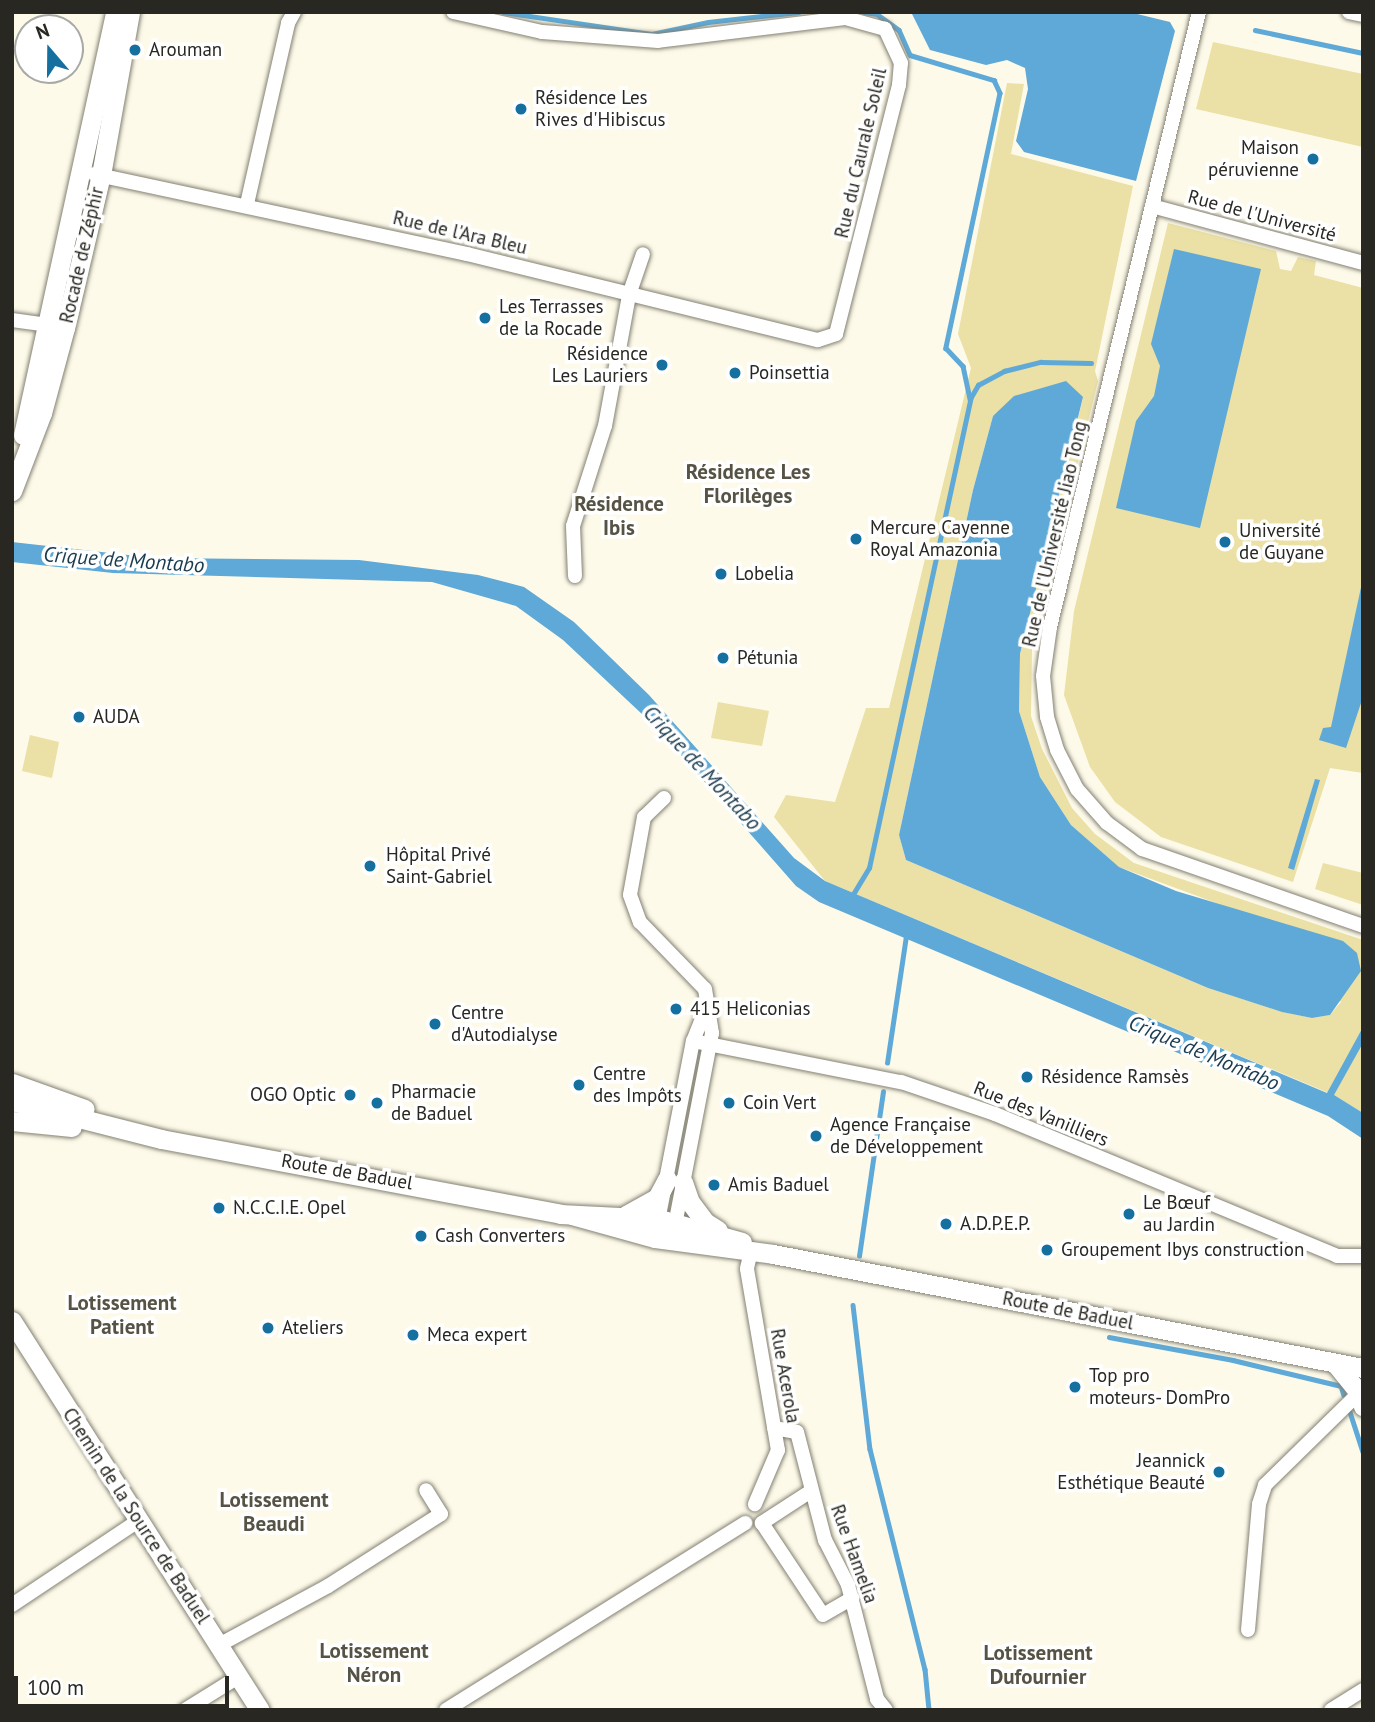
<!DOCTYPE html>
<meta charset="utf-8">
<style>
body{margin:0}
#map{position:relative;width:1375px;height:1722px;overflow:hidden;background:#fdfaea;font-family:"PT Sans",sans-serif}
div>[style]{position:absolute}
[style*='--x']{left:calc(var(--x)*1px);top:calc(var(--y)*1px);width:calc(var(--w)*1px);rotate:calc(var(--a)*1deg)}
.green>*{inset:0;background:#ebe0a5}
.water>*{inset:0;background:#5ea9d7}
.stream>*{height:4.5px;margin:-2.25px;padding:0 2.25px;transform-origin:2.25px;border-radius:2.25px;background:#5ea9d7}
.roads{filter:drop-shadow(0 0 2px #838072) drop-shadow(0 0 2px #838072)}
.street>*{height:14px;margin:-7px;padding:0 7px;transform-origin:7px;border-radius:7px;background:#fff}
.secondary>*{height:19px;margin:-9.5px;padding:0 9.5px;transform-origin:9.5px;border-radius:9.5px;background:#fff}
.dots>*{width:19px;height:19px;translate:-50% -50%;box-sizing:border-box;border:4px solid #fff;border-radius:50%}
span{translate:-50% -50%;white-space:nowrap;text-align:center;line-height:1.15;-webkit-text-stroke:7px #fff;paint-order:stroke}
.poi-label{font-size:19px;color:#282721}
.left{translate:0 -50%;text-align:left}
.right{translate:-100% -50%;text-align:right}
.street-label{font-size:19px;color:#282721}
.neighbourhood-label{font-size:21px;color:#565345;font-weight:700}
.water-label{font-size:21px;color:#1a3b4f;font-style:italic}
.frame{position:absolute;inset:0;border:14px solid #282721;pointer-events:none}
.north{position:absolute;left:14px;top:14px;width:70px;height:70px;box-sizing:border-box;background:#fff;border:2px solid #a9a9a6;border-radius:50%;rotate:340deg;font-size:19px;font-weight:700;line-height:28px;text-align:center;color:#282721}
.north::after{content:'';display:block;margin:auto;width:24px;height:32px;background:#15709f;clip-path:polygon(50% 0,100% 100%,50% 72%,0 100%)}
.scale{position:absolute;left:14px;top:1676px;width:215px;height:32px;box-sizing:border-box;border:4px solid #282721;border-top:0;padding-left:9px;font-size:21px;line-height:24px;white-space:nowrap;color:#282721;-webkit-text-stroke:5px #fff;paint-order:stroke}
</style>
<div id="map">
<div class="green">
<div style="clip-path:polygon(1213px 42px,1363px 74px,1363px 147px,1196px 109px)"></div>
<div style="clip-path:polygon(evenodd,1007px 83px,1024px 84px,1011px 154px,1133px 186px,1095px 371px,1098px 381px,1032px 649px,1031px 716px,1042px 749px,1072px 808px,1095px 834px,1134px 863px,1363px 940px,1363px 1113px,1331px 1094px,825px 881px,774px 817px,786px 795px,835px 802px,866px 708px,889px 708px,971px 368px,958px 334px,1007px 83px,1083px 398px,1020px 654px,1019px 711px,1040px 777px,1071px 825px,1119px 867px,1246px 914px,1341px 1002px,1330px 1015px,1312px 1018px,1283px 1012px,1208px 988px,906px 860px,899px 835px,973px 490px,993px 416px,1083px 398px)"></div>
<div style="clip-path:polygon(1168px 223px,1276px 251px,1280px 269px,1291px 271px,1298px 257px,1316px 261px,1314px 275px,1363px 288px,1363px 773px,1330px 768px,1293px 882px,1161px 837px,1115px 802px,1090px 767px,1064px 695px,1074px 611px)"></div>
<div style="clip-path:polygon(718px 702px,769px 711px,762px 746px,711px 738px)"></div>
<div style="clip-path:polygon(30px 735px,59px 742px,52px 778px,22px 771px)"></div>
<div style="clip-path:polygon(1323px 863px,1363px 873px,1363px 905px,1315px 889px)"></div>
</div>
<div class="water">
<div style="clip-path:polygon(911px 12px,1129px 12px,1170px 22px,1175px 31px,1136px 181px,1024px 152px,1016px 141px,1028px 89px,1025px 68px,1007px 60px,986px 65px,930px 50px)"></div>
<div style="clip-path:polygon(1174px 249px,1261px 269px,1200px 528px,1116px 508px,1136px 421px,1154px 396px,1160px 366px,1151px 344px)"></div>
<div style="clip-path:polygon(1066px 381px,1083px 397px,1020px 654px,1019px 711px,1040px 777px,1071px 825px,1119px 867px,1176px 891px,1343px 941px,1357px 953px,1361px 971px,1330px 1015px,1312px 1018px,1282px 1012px,1208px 988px,906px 860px,899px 835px,973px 490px,993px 416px,1014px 396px)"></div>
<div style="clip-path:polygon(12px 542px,155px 558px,359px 560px,478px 575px,524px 587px,574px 622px,649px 695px,794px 858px,825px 881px,1327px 1093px,1363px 1027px,1363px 1043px,1334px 1095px,1363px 1113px,1363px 1139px,1328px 1116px,819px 902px,796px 886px,659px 730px,563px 640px,516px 606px,432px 582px,113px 573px,12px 562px)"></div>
<div style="clip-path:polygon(1363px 578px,1363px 697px,1346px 748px,1319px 740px,1323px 728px,1331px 727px)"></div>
<div style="clip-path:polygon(1315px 779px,1320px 780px,1294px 870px,1288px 868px)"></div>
</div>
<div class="stream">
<div style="--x:503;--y:12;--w:151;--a:8.4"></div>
<div style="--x:652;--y:34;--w:57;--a:-12.1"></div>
<div style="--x:708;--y:22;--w:91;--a:-6.3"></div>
<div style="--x:864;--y:12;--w:13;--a:9"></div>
<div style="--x:877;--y:14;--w:27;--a:36"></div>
<div style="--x:899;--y:30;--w:27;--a:66"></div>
<div style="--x:910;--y:55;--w:88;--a:16.6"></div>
<div style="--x:994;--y:80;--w:14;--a:65"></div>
<div style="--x:1000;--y:93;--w:261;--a:102"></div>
<div style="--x:946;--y:348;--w:25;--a:47"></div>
<div style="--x:963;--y:366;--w:34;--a:78"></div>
<div style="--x:1255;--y:30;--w:110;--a:12"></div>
<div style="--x:852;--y:896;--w:33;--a:-59"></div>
<div style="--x:869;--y:868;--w:480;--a:-77.8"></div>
<div style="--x:970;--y:399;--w:16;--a:-60"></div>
<div style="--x:978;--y:385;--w:30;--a:-28"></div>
<div style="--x:1004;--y:371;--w:38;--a:-14"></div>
<div style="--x:1041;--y:362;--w:50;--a:1.1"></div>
<div style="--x:887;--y:1063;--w:128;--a:-81.5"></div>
<div style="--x:859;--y:1256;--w:166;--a:-81.7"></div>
<div style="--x:853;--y:1305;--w:145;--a:83.3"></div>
<div style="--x:870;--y:1449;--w:227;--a:76"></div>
<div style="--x:925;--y:1669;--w:41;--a:84.4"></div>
<div style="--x:1109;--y:1337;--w:126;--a:10.5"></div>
<div style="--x:1233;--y:1360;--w:111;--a:13.5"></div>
<div style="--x:1341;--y:1386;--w:9;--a:72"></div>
<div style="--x:1349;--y:1409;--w:45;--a:72"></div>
</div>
<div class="roads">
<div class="street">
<div style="--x:1199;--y:12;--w:633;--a:103.62"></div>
<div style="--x:1050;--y:627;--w:49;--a:98.1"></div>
<div style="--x:1043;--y:676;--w:41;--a:84.4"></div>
<div style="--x:1047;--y:717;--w:34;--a:73"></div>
<div style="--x:1057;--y:750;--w:44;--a:62.9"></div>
<div style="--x:1077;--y:789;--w:45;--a:48.6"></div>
<div style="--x:1107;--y:823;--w:44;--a:36.6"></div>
<div style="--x:1142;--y:849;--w:234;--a:19.2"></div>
<div style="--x:1349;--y:12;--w:14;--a:12"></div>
<div style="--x:94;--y:174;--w:381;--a:12.1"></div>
<div style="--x:467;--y:254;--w:361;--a:13.8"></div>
<div style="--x:818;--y:340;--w:19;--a:-18"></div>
<div style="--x:836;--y:334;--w:257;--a:-75.8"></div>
<div style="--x:899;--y:85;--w:22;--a:-85"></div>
<div style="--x:901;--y:63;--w:38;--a:-115"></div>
<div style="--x:885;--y:29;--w:41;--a:-164.6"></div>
<div style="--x:845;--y:18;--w:188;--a:173"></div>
<div style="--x:658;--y:41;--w:116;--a:-175.6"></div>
<div style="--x:542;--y:32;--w:91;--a:-167.3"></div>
<div style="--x:247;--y:204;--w:186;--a:-77.2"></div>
<div style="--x:288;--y:23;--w:13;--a:-61"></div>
<div style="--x:1152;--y:206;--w:219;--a:15.1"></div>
<div style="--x:12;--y:320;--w:43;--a:7.9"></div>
<div style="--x:575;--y:576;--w:50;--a:-92.3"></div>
<div style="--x:573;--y:526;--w:105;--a:-72.3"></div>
<div style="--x:605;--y:426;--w:133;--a:-79.6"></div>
<div style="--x:629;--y:295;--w:43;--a:-71.1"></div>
<div style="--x:664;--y:798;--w:28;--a:136"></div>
<div style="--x:644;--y:817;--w:79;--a:100.2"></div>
<div style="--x:630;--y:895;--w:29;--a:70"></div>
<div style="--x:640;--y:922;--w:93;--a:45.9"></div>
<div style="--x:705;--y:989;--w:45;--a:81"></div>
<div style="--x:712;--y:1033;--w:201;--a:100.9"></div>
<div style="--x:693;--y:1041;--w:212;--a:11.2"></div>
<div style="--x:901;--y:1082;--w:99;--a:18.8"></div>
<div style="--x:995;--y:1114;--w:370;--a:22.5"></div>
<div style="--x:1337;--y:1256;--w:26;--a:0"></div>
<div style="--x:657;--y:1226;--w:188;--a:-79"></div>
<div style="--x:693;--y:1041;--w:40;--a:-68"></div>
<div style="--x:751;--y:1251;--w:18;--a:103"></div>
<div style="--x:747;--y:1269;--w:184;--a:80.3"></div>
<div style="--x:778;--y:1450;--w:59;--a:113.1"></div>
<div style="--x:774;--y:1428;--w:23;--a:10"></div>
<div style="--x:797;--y:1432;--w:112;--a:75.5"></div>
<div style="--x:825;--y:1540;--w:51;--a:62.9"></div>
<div style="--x:848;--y:1585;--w:118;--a:75.7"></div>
<div style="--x:877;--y:1699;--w:14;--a:51"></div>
<div style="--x:811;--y:1491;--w:59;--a:146.9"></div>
<div style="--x:762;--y:1523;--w:110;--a:56.5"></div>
<div style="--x:823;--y:1615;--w:34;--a:-30"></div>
<div style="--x:12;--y:1605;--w:151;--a:-33.7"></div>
<div style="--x:1248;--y:1630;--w:126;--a:-85"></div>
<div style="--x:1259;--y:1504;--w:20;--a:-72"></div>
<div style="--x:1265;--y:1485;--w:132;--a:-44.4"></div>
<div style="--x:219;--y:1645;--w:124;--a:-28.4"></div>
<div style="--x:328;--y:1586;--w:134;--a:-32.5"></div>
<div style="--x:441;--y:1514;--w:28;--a:-122"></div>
<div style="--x:185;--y:1710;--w:62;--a:-31.9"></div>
<div style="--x:446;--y:1710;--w:353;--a:-32"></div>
<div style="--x:1331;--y:1710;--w:38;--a:-32"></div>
</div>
<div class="secondary">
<div style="--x:23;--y:435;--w:433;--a:-77.7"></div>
<div style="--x:12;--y:491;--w:84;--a:-69"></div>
<div style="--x:42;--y:413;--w:88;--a:-74.9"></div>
<div style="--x:65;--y:328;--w:157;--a:-76.8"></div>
<div style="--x:101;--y:175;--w:166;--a:-79.9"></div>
<div style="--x:12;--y:1083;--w:77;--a:19.6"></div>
<div style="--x:12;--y:1101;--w:154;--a:14.3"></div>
<div style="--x:161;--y:1139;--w:406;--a:10.6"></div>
<div style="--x:560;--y:1214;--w:99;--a:2.9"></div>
<div style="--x:659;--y:1219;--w:86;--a:15.5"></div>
<div style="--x:12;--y:1121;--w:60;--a:5.7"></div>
<div style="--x:683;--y:1182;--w:21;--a:71"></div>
<div style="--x:690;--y:1202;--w:25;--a:53"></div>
<div style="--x:705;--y:1222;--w:15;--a:32"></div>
<div style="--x:572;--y:1215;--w:86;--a:15.5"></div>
<div style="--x:655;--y:1238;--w:119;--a:7.7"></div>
<div style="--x:773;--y:1254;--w:601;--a:10.94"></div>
<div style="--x:626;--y:1215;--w:35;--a:-29"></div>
<div style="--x:657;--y:1198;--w:21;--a:-62"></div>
<div style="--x:12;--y:1321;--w:461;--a:57.5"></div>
<div style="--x:1335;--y:1363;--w:38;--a:51"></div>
<div style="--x:1359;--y:1393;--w:14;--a:73"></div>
</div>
</div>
<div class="dots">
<div style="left:135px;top:50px;background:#15709f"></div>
<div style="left:521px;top:109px;background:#15709f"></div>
<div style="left:1313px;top:159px;background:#15709f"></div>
<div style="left:485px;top:318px;background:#15709f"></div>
<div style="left:662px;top:365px;background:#15709f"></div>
<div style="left:735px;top:373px;background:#15709f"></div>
<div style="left:856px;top:539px;background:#15709f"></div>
<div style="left:1225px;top:542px;background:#15709f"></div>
<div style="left:721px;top:574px;background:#15709f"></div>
<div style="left:723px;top:658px;background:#15709f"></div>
<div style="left:79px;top:717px;background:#15709f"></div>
<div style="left:370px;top:866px;background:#15709f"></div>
<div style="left:676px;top:1009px;background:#15709f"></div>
<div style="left:435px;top:1024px;background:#15709f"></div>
<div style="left:1027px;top:1077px;background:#15709f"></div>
<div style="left:579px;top:1085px;background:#15709f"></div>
<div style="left:350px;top:1095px;background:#15709f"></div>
<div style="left:377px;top:1103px;background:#15709f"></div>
<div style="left:729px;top:1103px;background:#15709f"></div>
<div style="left:816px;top:1136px;background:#15709f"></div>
<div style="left:714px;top:1185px;background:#15709f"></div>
<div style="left:219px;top:1208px;background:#15709f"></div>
<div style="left:1129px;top:1214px;background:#15709f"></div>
<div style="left:946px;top:1224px;background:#15709f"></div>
<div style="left:421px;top:1236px;background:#15709f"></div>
<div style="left:1047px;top:1250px;background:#15709f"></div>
<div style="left:268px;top:1328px;background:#15709f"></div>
<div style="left:413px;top:1335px;background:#15709f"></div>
<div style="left:1075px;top:1387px;background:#15709f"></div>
<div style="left:1219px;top:1472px;background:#15709f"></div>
</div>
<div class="poi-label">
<span class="left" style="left:149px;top:50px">Arouman</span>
<span class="left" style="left:535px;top:109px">Résidence Les<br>Rives d'Hibiscus</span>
<span class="right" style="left:1299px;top:159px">Maison<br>péruvienne</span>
<span class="left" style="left:499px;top:318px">Les Terrasses<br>de la Rocade</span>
<span class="right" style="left:648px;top:365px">Résidence<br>Les Lauriers</span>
<span class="left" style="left:749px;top:373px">Poinsettia</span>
<span class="left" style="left:870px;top:539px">Mercure Cayenne<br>Royal Amazonia</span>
<span class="left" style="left:1239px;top:542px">Université<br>de Guyane</span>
<span class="left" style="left:735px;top:574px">Lobelia</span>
<span class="left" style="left:737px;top:658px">Pétunia</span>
<span class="left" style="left:93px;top:717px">AUDA</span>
<span class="left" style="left:386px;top:866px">Hôpital Privé<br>Saint-Gabriel</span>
<span class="left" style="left:690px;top:1009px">415 Heliconias</span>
<span class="left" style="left:451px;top:1024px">Centre<br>d'Autodialyse</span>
<span class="left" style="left:593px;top:1085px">Centre<br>des Impôts</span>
<span class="left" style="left:1041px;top:1077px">Résidence Ramsès</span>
<span class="left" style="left:391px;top:1103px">Pharmacie<br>de Baduel</span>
<span class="right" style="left:336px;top:1095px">OGO Optic</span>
<span class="left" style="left:743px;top:1103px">Coin Vert</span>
<span class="left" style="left:830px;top:1136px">Agence Française<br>de Développement</span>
<span class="left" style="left:728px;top:1185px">Amis Baduel</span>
<span class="left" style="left:1143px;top:1214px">Le Bœuf<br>au Jardin</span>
<span class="left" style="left:233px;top:1208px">N.C.C.I.E. Opel</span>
<span class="left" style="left:960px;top:1224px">A.D.P.E.P.</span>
<span class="left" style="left:435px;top:1236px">Cash Converters</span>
<span class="left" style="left:1061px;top:1250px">Groupement Ibys construction</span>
<span class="left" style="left:282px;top:1328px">Ateliers</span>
<span class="left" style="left:427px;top:1335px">Meca expert</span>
<span class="left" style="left:1089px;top:1387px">Top pro<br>moteurs- DomPro</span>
<span class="right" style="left:1205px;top:1472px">Jeannick<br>Esthétique Beauté</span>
</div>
<div class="street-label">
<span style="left:861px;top:153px;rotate:-77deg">Rue du Caurale Soleil</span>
<span style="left:1262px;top:216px;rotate:15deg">Rue de l'Université</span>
<span style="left:460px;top:233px;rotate:13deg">Rue de l'Ara Bleu</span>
<span style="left:82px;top:255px;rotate:-77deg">Rocade de Zéphir</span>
<span style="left:1055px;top:534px;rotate:-77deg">Rue de l'Université Jiao Tong</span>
<span style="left:1041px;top:1114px;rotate:22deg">Rue des Vanilliers</span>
<span style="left:347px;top:1172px;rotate:10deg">Route de Baduel</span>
<span style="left:1068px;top:1311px;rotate:11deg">Route de Baduel</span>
<span style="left:785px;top:1376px;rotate:80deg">Rue Acerola</span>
<span style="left:136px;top:1516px;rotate:57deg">Chemin de la Source de Baduel</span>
<span style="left:854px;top:1554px;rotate:70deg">Rue Hamelia</span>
</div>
<div class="neighbourhood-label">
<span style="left:748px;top:484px">Résidence Les<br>Florilèges</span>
<span style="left:619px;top:516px">Résidence<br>Ibis</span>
<span style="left:122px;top:1315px">Lotissement<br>Patient</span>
<span style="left:274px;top:1512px">Lotissement<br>Beaudi</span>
<span style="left:374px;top:1663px">Lotissement<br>Néron</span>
<span style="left:1038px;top:1665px">Lotissement<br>Dufournier</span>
</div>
<div class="water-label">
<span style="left:124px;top:560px;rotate:4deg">Crique de Montabo</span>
<span style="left:702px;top:768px;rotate:47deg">Crique de Montabo</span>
<span style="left:1204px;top:1053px;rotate:23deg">Crique de Montabo</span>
</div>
<div class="frame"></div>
<div class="north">N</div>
<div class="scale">100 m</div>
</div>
